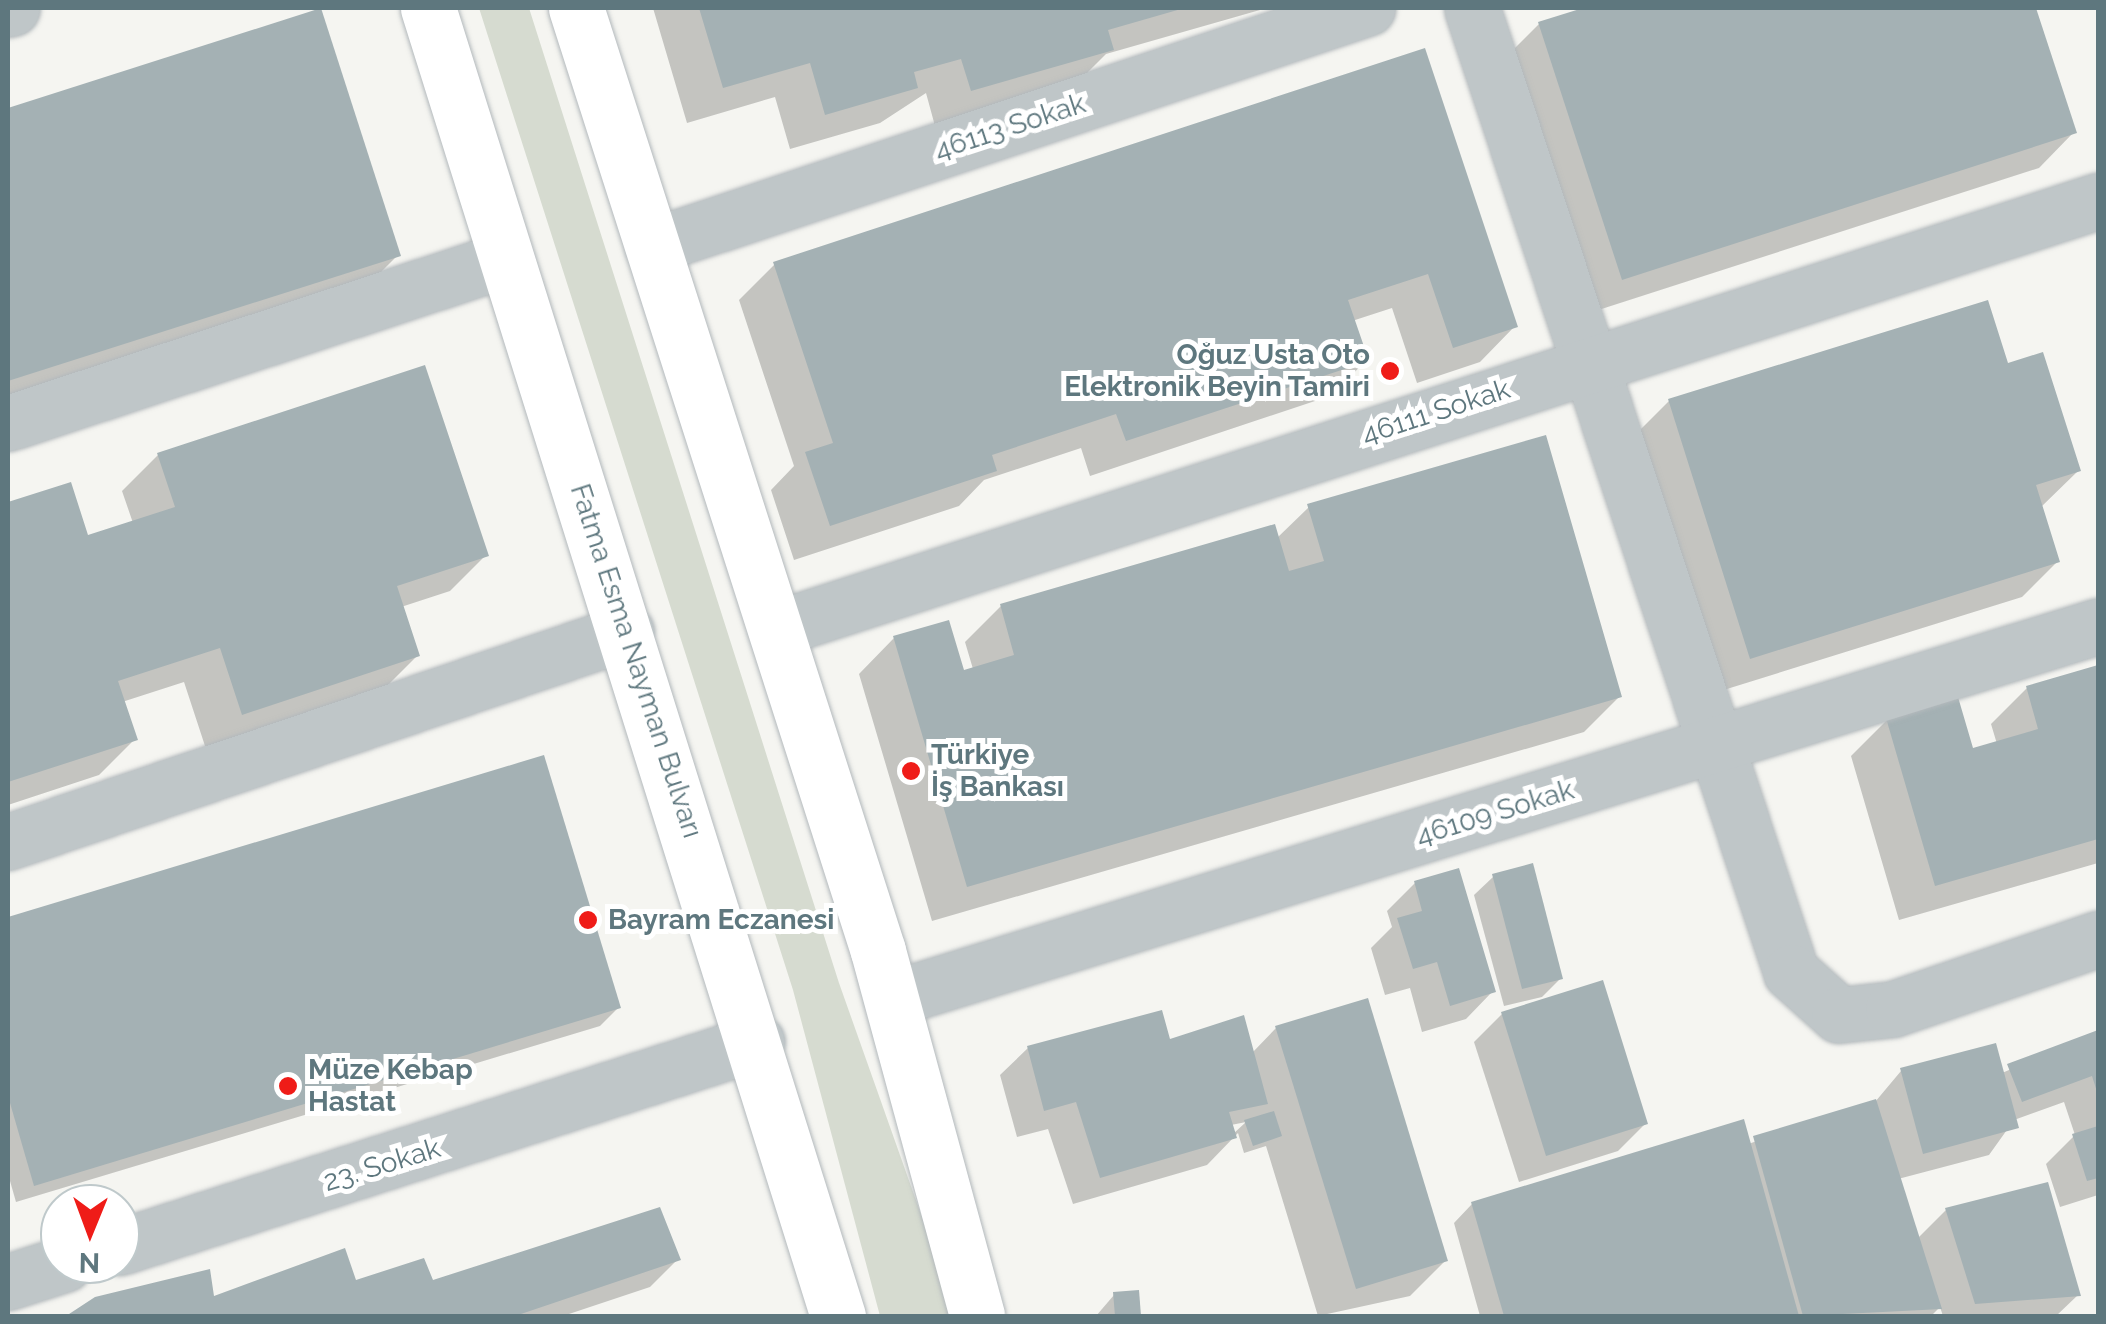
<!DOCTYPE html>
<meta charset="utf-8">
<style>
body{margin:0}
#map{position:relative;width:2106px;height:1324px;overflow:hidden;background:#f5f5f1;font-family:Raleway,sans-serif}
div>[style]{position:absolute}
[style*='--x']{left:calc(var(--x)*1px);top:calc(var(--y)*1px);width:calc(var(--w)*1px);rotate:calc(var(--a)*1deg)}
.green>*{inset:0;background:#d6dbd0}
.shadow>*{inset:0;background:#0003}
.building>*{inset:0;background:#a4b1b4}
.roads{filter:drop-shadow(0 0 2px #b3b9bc) drop-shadow(0 0 2px #b3b9bc)}
.minor>*{height:55px;margin:-27.5px;padding:0 27.5px;transform-origin:27.5px;border-radius:27.5px;background:#bfc6c8}
.major>*{height:55px;margin:-27.5px;padding:0 27.5px;transform-origin:27.5px;border-radius:27.5px;background:#fff}
.dots>*{width:28px;height:28px;translate:-50% -50%;box-sizing:border-box;border:5px solid #fff;border-radius:50%}
span{translate:-50% -50%;white-space:nowrap;text-align:center;line-height:1.15;-webkit-text-stroke:10px #fff;paint-order:stroke}
.street-label{font-size:28px;color:#5e777e}
.poi-label{font-size:28px;color:#5e777e;font-weight:700}
.right{translate:-100% -50%;text-align:right}
.left{translate:0 -50%;text-align:left}
.frame{position:absolute;inset:0;border:10px solid #5e777e;pointer-events:none}
.north{position:absolute;left:40px;top:1184px;width:100px;height:100px;box-sizing:border-box;background:#fff;border:2px solid #bfc9cb;border-radius:50%;rotate:181deg;font-size:28px;font-weight:700;line-height:40px;text-align:center;color:#5e777e}
.north::after{content:'';display:block;margin:auto;width:35px;height:45px;background:#ef1c18;clip-path:polygon(50% 0,100% 100%,50% 72%,0 100%)}
</style>
<div id="map">
<div class="green">
<div style="clip-path:polygon(479px 8px,529px 8px,839px 983px,957px 1316px,880px 1316px,793px 990px)"></div>
</div>
<div class="shadow">
<div style="clip-path:polygon(653px 8px,1267px 8px,1106px 54px,1075px 85px,935px 126px,926px 93px,880px 123px,790px 149px,775px 97px,687px 123px)"></div>
<div style="clip-path:polygon(1591px 8px,2034px 8px,2074px 132px,2039px 168px,1586px 314px,1503px 60px,1539px 24px)"></div>
<div style="clip-path:polygon(319px 11px,398px 255px,362px 291px,8px 404px,8px 110px)"></div>
<div style="clip-path:polygon(1424px 51px,1515px 326px,1480px 362px,1417px 383px,1392px 308px,1352px 321px,1366px 361px,1330px 396px,1090px 476px,1081px 448px,984px 480px,959px 506px,794px 560px,771px 490px,794px 466px,739px 300px,775px 264px)"></div>
<div style="clip-path:polygon(2007px 366px,2078px 471px,2040px 508px,2057px 562px,2022px 597px,1714px 693px,1633px 437px,1669px 401px)"></div>
<div style="clip-path:polygon(158px 455px,486px 555px,450px 591px,401px 607px,417px 656px,382px 691px,206px 749px,184px 682px,122px 702px,135px 739px,99px 775px,8px 805px,8px 505px,69px 485px,87px 538px,133px 523px,122px 491px)"></div>
<div style="clip-path:polygon(1309px 507px,1620px 696px,1584px 732px,932px 921px,859px 674px,894px 638px,962px 673px,973px 669px,965px 642px,1001px 606px,1276px 539px)"></div>
<div style="clip-path:polygon(2098px 667px,2098px 863px,1899px 920px,1851px 756px,1887px 720px,1972px 751px,1997px 744px,1991px 724px,2027px 688px)"></div>
<div style="clip-path:polygon(543px 758px,618px 1008px,600px 1026px,16px 1202px,8px 1174px,8px 920px)"></div>
<div style="clip-path:polygon(1493px 877px,1561px 978px,1542px 997px,1504px 1006px,1474px 895px)"></div>
<div style="clip-path:polygon(1415px 883px,1493px 991px,1466px 1019px,1422px 1032px,1410px 988px,1385px 995px,1371px 948px,1392px 927px,1387px 911px)"></div>
<div style="clip-path:polygon(1502px 1014px,1645px 1124px,1618px 1151px,1519px 1182px,1474px 1042px)"></div>
<div style="clip-path:polygon(evenodd,1276px 1028px,1446px 1260px,1410px 1296px,1318px 1316px,1266px 1146px,1244px 1153px,1238px 1133px,1207px 1165px,1073px 1204px,1048px 1129px,1017px 1137px,1000px 1075px,1028px 1048px,1252px 1053px,1276px 1028px,1246px 1122px,1233px 1134px,1231px 1125px,1246px 1122px)"></div>
<div style="clip-path:polygon(2098px 1032px,2098px 1195px,2060px 1207px,2046px 1164px,2075px 1135px,2064px 1102px,2014px 1120px,1989px 1155px,1898px 1179px,1917px 1239px,1946px 1210px,2078px 1295px,2056px 1316px,1943px 1316px,1940px 1307px,1931px 1316px,1480px 1316px,1454px 1223px,1472px 1204px,1748px 1144px,1875px 1102px,1901px 1071px,2002px 1073px)"></div>
<div style="clip-path:polygon(678px 1259px,650px 1287px,563px 1316px,71px 1316px,97px 1300px,212px 1300px)"></div>
<div style="clip-path:polygon(1137px 1293px,1139px 1316px,1096px 1316px,1114px 1295px)"></div>
</div>
<div class="building">
<div style="clip-path:polygon(321px 8px,401px 256px,8px 381px,8px 108px)"></div>
<div style="clip-path:polygon(699px 8px,1181px 8px,1181px 9px,1108px 30px,1114px 50px,971px 91px,961px 59px,914px 72px,918px 88px,825px 115px,810px 63px,723px 88px)"></div>
<div style="clip-path:polygon(1583px 8px,2036px 8px,2077px 133px,1622px 280px,1538px 22px)"></div>
<div style="clip-path:polygon(1425px 48px,1518px 327px,1453px 348px,1428px 274px,1348px 300px,1369px 361px,1126px 441px,1116px 414px,992px 455px,997px 471px,830px 526px,805px 452px,833px 443px,773px 262px)"></div>
<div style="clip-path:polygon(1988px 300px,2008px 363px,2043px 352px,2081px 471px,2036px 485px,2060px 562px,1750px 659px,1668px 399px)"></div>
<div style="clip-path:polygon(425px 365px,489px 556px,397px 586px,420px 656px,242px 715px,220px 648px,118px 681px,138px 740px,8px 782px,8px 502px,71px 482px,88px 535px,175px 507px,157px 453px)"></div>
<div style="clip-path:polygon(1546px 435px,1622px 697px,967px 887px,893px 636px,949px 620px,964px 670px,1014px 655px,1000px 604px,1275px 524px,1289px 571px,1324px 561px,1307px 504px)"></div>
<div style="clip-path:polygon(2098px 665px,2098px 839px,1935px 886px,1886px 718px,1958px 697px,1973px 748px,2038px 729px,2026px 686px)"></div>
<div style="clip-path:polygon(544px 755px,621px 1008px,34px 1186px,8px 1096px,8px 917px)"></div>
<div style="clip-path:polygon(1533px 863px,1563px 979px,1522px 989px,1492px 874px)"></div>
<div style="clip-path:polygon(1459px 868px,1496px 992px,1450px 1006px,1437px 962px,1413px 969px,1397px 918px,1422px 911px,1414px 881px)"></div>
<div style="clip-path:polygon(1603px 980px,1648px 1124px,1546px 1156px,1501px 1012px)"></div>
<div style="clip-path:polygon(1368px 998px,1448px 1261px,1356px 1289px,1275px 1026px)"></div>
<div style="clip-path:polygon(1162px 1010px,1170px 1039px,1244px 1015px,1268px 1104px,1229px 1112px,1237px 1138px,1100px 1178px,1076px 1102px,1044px 1111px,1027px 1046px)"></div>
<div style="clip-path:polygon(2098px 1030px,2098px 1095px,2092px 1076px,2022px 1102px,2007px 1064px)"></div>
<div style="clip-path:polygon(1996px 1043px,2019px 1128px,1923px 1154px,1900px 1068px)"></div>
<div style="clip-path:polygon(1876px 1099px,1942px 1309px,1803px 1316px,1753px 1136px)"></div>
<div style="clip-path:polygon(1274px 1111px,1282px 1136px,1253px 1146px,1244px 1120px)"></div>
<div style="clip-path:polygon(1744px 1119px,1799px 1316px,1504px 1316px,1471px 1202px)"></div>
<div style="clip-path:polygon(2098px 1126px,2098px 1178px,2087px 1181px,2072px 1134px)"></div>
<div style="clip-path:polygon(2048px 1182px,2081px 1296px,1975px 1304px,1945px 1208px)"></div>
<div style="clip-path:polygon(660px 1207px,681px 1260px,515px 1316px,66px 1316px,95px 1297px,210px 1269px,214px 1296px,345px 1248px,356px 1280px,424px 1258px,433px 1280px)"></div>
<div style="clip-path:polygon(1139px 1290px,1141px 1316px,1115px 1316px,1113px 1292px)"></div>
</div>
<div class="roads">
<div class="minor">
<div style="--x:1472;--y:8;--w:1015;--a:71.69"></div>
<div style="--x:1791;--y:972;--w:64;--a:41.9"></div>
<div style="--x:1839;--y:1015;--w:54;--a:-6.3"></div>
<div style="--x:1893;--y:1009;--w:217;--a:-18.9"></div>
<div style="--x:8;--y:9;--w:4;--a:-14"></div>
<div style="--x:652;--y:246;--w:754;--a:-18.41"></div>
<div style="--x:8;--y:423;--w:524;--a:-18.23"></div>
<div style="--x:775;--y:629;--w:1391;--a:-17.93"></div>
<div style="--x:8;--y:842;--w:653;--a:-18.77"></div>
<div style="--x:891;--y:999;--w:1263;--a:-17.17"></div>
<div style="--x:120;--y:1247;--w:669;--a:-17.84"></div>
<div style="--x:8;--y:1282;--w:59;--a:-17.8"></div>
</div>
<div class="major">
<div style="--x:428;--y:8;--w:1371;--a:72.6"></div>
<div style="--x:576;--y:8;--w:990;--a:72.24"></div>
<div style="--x:878;--y:951;--w:378;--a:74.8"></div>
</div>
</div>
<div class="dots">
<div style="left:1390px;top:371px;background:#ef1c18"></div>
<div style="left:911px;top:771px;background:#ef1c18"></div>
<div style="left:588px;top:920px;background:#ef1c18"></div>
<div style="left:288px;top:1086px;background:#ef1c18"></div>
</div>
<div class="street-label">
<span style="left:1010px;top:127px;rotate:-18deg">46113 Sokak</span>
<span style="left:1436px;top:412px;rotate:-18deg">46111 Sokak</span>
<span style="left:636px;top:661px;rotate:72deg">Fatma Esma Nayman Bulvarı</span>
<span style="left:1495px;top:813px;rotate:-17deg">46109 Sokak</span>
<span style="left:382px;top:1165px;rotate:-17deg">23. Sokak</span>
</div>
<div class="poi-label">
<span class="right" style="left:1370px;top:371px">Oğuz Usta Oto<br>Elektronik Beyin Tamiri</span>
<span class="left" style="left:931px;top:771px">Türkiye<br>İş Bankası</span>
<span class="left" style="left:608px;top:920px">Bayram Eczanesi</span>
<span class="left" style="left:308px;top:1086px">Müze Kebap<br>Hastat</span>
</div>
<div class="frame"></div>
<div class="north">N</div>
</div>
